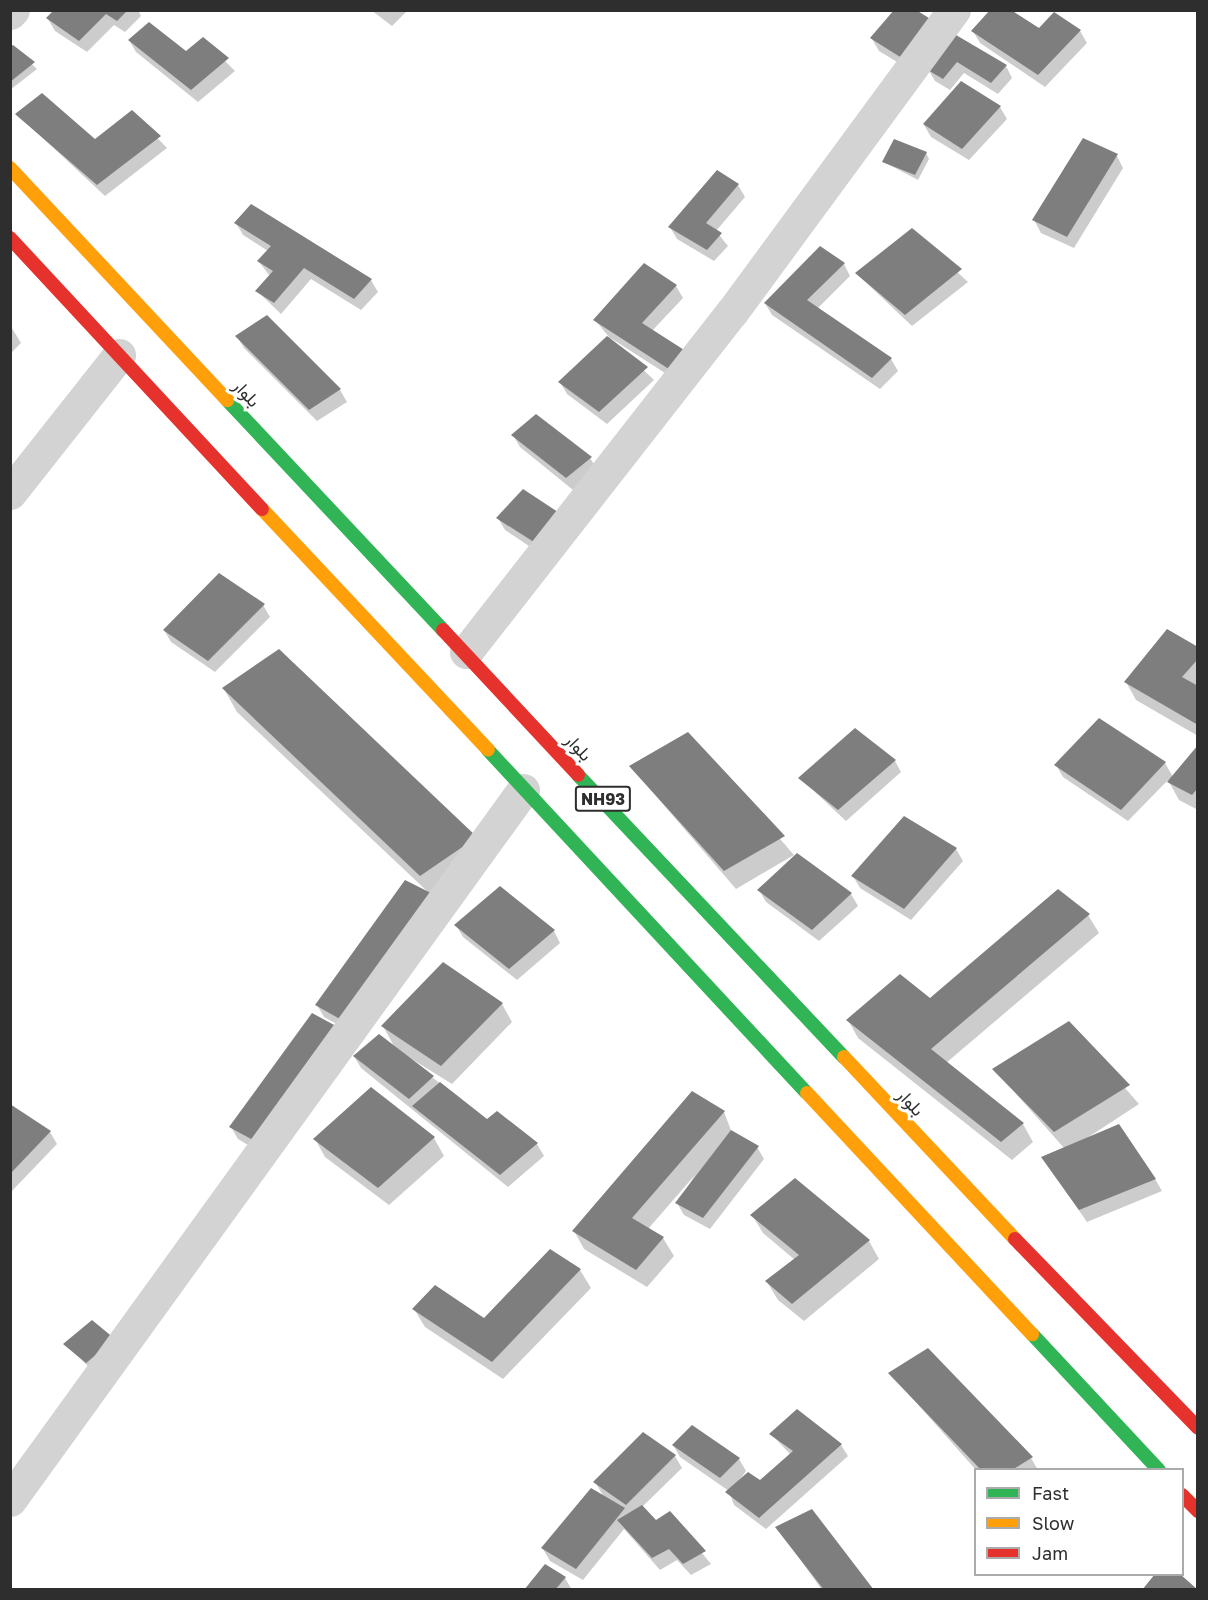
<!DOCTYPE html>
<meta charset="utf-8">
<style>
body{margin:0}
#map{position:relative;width:1208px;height:1600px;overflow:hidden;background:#fff;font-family:"Golos Text",Vazirmatn,sans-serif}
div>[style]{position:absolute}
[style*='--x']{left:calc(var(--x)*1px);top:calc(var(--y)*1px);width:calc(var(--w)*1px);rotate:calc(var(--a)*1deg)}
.shadow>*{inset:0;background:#0003}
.building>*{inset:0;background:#7e7e7e}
.street>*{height:33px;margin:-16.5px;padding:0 16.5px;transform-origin:16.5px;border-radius:16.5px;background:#d3d3d3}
.fast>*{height:14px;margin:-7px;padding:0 7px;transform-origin:7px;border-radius:7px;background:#30b455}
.slow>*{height:14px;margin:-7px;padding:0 7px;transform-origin:7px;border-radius:7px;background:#ff9f0a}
.jam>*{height:14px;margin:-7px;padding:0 7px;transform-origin:7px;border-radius:7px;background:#e5322d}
span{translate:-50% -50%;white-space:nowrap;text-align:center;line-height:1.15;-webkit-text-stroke:6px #fff;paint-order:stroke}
.shield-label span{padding:2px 4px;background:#fff;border:2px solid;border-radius:4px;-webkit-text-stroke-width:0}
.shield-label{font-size:16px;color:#2e2e2e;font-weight:700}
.street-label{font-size:18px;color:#2e2e2e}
.frame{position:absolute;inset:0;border:12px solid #2e2e2e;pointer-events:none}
.legend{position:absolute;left:974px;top:1468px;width:210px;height:108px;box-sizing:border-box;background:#fff;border:2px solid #ababab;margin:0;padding:8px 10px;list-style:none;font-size:18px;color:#2e2e2e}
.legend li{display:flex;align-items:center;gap:12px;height:30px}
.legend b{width:30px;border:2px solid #ababab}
</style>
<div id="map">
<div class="shadow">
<div style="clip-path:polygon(56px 10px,138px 10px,141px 16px,125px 32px,114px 25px,87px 52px,55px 31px,48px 19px)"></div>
<div style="clip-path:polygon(371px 10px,408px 10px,392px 26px)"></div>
<div style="clip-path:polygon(896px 10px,912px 71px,879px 51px,872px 39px)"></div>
<div style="clip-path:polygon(973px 31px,1080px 31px,1087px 43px,1045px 87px,980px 43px)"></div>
<div style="clip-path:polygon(957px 37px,1006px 66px,1012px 78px,998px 94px,964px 73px,950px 90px,935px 81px,928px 69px)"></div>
<div style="clip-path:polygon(203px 39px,235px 71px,198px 102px,136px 52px,129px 40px,186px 53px)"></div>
<div style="clip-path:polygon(13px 46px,37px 69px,10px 90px,10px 49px)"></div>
<div style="clip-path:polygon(962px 83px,1000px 107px,1007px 119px,969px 160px,931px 137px,924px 125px)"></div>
<div style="clip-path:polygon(132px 112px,167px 148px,105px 196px,17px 114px,95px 141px)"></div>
<div style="clip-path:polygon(926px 153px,929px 159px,918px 180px,884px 162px)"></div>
<div style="clip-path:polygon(1117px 156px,1123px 168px,1074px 248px,1041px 233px,1034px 220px)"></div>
<div style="clip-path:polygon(738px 185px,745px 197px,716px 231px,728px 246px,714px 261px,677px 239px,670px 227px)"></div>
<div style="clip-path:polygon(236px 223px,371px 280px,378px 292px,361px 310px,311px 279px,281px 314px,257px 291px,270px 276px,259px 262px,268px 251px,243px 235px)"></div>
<div style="clip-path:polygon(912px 230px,968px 282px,912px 326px,857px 274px)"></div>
<div style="clip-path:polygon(844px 264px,850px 276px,817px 309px,891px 359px,898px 371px,880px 389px,772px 315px,765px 303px)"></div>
<div style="clip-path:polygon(676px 286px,683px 298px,652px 331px,682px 384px,609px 337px,654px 380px,607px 424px,567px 394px,560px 382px,609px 337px,595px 320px)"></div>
<div style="clip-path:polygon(267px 317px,340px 390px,347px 402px,317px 421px,244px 348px,237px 336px)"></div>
<div style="clip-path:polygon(10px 325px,21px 343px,10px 354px)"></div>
<div style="clip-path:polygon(513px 435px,590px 458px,597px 469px,573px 490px,520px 447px)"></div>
<div style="clip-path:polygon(523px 491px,544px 556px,505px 530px,498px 518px)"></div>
<div style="clip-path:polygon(263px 605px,270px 617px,215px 672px,171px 642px,164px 630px)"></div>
<div style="clip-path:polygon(1198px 648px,1198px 736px,1136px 700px,1126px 682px)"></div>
<div style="clip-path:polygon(224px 689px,476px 838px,348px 1030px,324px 1017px,317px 1005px,428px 892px,237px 712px)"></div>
<div style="clip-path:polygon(1100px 720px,1165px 763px,1173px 777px,1198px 747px,1198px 810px,1179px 800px,1168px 780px,1128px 821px,1063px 777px,1056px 765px)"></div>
<div style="clip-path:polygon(688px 733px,794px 855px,736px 889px,631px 767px)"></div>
<div style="clip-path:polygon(895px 761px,901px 772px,846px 821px,800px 778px)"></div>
<div style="clip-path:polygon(904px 818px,956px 849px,963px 861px,911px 920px,860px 888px,853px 876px)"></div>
<div style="clip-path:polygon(759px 890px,851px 894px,858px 906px,819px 941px,766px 902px)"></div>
<div style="clip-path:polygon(1088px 915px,1099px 933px,946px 1063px,1023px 1124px,1033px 1142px,1012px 1160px,858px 1038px,848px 1020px,930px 1000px)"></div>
<div style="clip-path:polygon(456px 925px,554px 931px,560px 943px,517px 980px,463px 937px)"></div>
<div style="clip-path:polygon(502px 1004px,512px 1022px,452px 1084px,402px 1053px,487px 1121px,498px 1112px,537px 1144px,544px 1156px,508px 1187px,361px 1068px,354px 1056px,395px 1048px,383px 1026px)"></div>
<div style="clip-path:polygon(312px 1015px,260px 1152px,238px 1139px,231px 1127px)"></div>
<div style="clip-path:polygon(1068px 1023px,1139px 1104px,1084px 1140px,1155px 1179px,1162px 1191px,1087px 1222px,1050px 1169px,1064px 1148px,994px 1069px)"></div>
<div style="clip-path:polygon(10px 1106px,50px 1132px,57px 1144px,10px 1193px)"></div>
<div style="clip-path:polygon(724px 1112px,732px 1133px,757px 1147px,764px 1159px,710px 1229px,684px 1215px,677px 1203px,695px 1175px,648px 1229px,663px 1238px,674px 1256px,647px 1287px,584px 1249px,574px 1231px)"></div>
<div style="clip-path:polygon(434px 1138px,444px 1156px,389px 1205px,325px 1157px,315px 1139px)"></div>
<div style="clip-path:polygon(795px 1180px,869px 1241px,879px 1259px,804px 1321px,778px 1300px,767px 1282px,795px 1260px,763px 1233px,752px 1215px)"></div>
<div style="clip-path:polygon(550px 1250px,580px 1270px,591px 1288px,503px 1379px,425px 1327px,414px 1309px,484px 1320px)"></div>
<div style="clip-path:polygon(114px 1340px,90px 1368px,65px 1344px)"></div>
<div style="clip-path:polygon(890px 1373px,1031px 1458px,1038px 1470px,976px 1470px)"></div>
<div style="clip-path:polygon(692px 1427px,739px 1459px,746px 1471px,736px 1485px,760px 1482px,791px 1455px,771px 1434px,841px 1445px,848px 1456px,766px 1529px,734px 1505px,729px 1491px,680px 1457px,673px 1445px)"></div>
<div style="clip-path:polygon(644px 1434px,675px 1456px,682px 1468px,642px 1507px,655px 1522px,669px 1513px,711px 1564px,691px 1575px,677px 1560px,660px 1570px,624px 1529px,583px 1580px,550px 1561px,543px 1549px,604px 1497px,595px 1482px)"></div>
<div style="clip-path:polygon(777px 1527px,872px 1590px,822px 1590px)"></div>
<div style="clip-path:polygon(565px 1578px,572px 1590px,526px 1590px)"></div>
</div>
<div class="building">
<div style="clip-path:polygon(54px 10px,128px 10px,117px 21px,106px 14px,79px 41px,46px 18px)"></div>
<div style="clip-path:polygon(894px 10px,916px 10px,937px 23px,905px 60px,870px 38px)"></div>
<div style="clip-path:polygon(990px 10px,1011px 10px,1039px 28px,1054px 12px,1081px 30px,1038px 75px,971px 31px)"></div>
<div style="clip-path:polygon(149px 22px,186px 51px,203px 37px,229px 58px,191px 90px,128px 40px)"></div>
<div style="clip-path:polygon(956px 35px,1007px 65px,991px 83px,957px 62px,943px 79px,926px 69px)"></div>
<div style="clip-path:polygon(13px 45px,35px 62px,10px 82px,10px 47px)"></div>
<div style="clip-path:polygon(961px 81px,1001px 106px,962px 149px,923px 124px)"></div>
<div style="clip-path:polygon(42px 93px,95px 139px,132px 110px,161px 136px,97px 185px,15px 114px)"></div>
<div style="clip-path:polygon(1083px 138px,1118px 154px,1067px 237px,1032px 220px)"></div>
<div style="clip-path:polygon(894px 139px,927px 152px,915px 175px,882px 162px)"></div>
<div style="clip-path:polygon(717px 170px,739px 184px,706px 223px,722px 233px,707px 250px,668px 227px)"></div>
<div style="clip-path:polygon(251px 204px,372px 279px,354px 299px,304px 268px,274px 303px,255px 291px,273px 271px,257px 261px,271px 246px,234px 223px)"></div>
<div style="clip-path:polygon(912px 228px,962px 269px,905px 315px,855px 273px)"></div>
<div style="clip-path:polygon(820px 246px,845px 263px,807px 300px,892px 358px,872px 378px,764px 303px)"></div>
<div style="clip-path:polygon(644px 263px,677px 285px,642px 323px,692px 355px,675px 373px,593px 320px)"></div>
<div style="clip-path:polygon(267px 315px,341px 389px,309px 410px,235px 336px)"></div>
<div style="clip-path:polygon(607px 336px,648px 367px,599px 412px,558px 382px)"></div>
<div style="clip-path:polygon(536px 414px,592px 457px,566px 478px,511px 435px)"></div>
<div style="clip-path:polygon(523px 489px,564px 516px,537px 544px,496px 518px)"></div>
<div style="clip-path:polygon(219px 573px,265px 604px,208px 661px,163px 630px)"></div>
<div style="clip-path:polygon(1167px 629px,1198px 647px,1198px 659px,1182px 677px,1198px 686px,1198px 725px,1124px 682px)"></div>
<div style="clip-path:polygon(279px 649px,477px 837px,420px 876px,222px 688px)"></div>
<div style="clip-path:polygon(1099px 718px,1166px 762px,1121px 810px,1054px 765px)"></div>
<div style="clip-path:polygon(855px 728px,896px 760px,838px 810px,798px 778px)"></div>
<div style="clip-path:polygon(688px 732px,785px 836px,724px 871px,629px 766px)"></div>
<div style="clip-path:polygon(1198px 745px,1198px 788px,1192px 795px,1167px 782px)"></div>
<div style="clip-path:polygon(904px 816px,957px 848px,904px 909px,851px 876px)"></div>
<div style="clip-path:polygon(797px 853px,852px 893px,812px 930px,757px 890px)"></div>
<div style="clip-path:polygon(405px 880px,431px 893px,340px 1019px,315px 1005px)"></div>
<div style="clip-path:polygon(500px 886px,555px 930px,509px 969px,454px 925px)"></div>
<div style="clip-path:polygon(1058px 889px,1090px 914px,931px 1049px,1024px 1123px,1001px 1142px,846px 1020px,900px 974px,930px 998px)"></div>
<div style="clip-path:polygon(443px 962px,503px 1003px,441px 1066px,381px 1026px)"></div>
<div style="clip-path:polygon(312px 1013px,336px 1026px,253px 1140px,229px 1127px)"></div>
<div style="clip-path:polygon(1069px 1021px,1130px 1085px,1054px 1132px,992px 1069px)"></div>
<div style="clip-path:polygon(379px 1034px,434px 1076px,409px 1099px,353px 1056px)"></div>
<div style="clip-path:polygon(440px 1082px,487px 1119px,497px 1111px,538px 1143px,500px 1175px,412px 1106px)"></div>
<div style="clip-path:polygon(371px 1087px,435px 1137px,378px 1188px,313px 1139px)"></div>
<div style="clip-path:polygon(692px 1091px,725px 1111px,632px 1218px,664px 1237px,636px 1270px,572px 1231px)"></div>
<div style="clip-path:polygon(10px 1104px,51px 1131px,10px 1174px)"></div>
<div style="clip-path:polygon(1119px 1124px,1156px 1179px,1079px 1210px,1041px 1157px)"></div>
<div style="clip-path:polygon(731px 1130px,759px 1146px,703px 1218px,675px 1203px)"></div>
<div style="clip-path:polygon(795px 1178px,870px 1240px,792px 1304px,765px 1281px,799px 1255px,750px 1215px)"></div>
<div style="clip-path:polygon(550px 1249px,581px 1269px,492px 1362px,412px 1309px,435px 1285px,484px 1318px)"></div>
<div style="clip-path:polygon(92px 1320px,115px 1339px,86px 1363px,63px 1344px)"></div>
<div style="clip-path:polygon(928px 1348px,1033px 1457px,1012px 1470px,981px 1470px,888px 1373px)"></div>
<div style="clip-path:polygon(797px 1409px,842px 1444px,759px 1518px,725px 1492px,748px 1472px,760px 1480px,793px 1451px,769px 1434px)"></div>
<div style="clip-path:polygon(692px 1425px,740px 1458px,720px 1478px,672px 1445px)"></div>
<div style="clip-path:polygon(643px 1432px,676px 1455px,626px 1505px,593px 1482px)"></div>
<div style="clip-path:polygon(591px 1488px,625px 1508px,576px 1569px,541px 1548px)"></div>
<div style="clip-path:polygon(642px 1505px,656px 1520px,670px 1511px,706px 1551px,683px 1564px,669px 1549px,652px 1558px,617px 1520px)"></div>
<div style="clip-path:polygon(812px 1509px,874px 1590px,824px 1590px,775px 1527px)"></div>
<div style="clip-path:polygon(545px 1564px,566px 1577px,555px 1590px,524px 1590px)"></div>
<div style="clip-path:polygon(1155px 1574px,1180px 1574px,1198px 1590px,1142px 1590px)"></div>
</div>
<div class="street">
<div style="--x:10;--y:13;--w:4;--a:-45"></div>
<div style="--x:10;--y:493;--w:176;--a:-51.7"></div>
<div style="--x:466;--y:652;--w:432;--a:-52"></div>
<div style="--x:732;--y:312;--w:375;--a:-53.7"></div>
<div style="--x:10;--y:1500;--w:876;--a:-54.15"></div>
</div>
<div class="fast">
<div style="--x:227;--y:400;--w:316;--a:46.8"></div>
<div style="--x:488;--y:750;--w:468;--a:47.1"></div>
<div style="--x:578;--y:775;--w:388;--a:46.7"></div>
<div style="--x:1032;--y:1334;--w:186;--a:47"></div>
</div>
<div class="slow">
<div style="--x:10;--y:168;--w:318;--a:46.9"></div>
<div style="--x:262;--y:509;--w:330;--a:46.8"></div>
<div style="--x:844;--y:1057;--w:250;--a:46.8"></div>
<div style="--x:807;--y:1093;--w:330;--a:47"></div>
</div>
<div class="jam">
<div style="--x:10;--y:238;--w:370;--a:47.1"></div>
<div style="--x:443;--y:630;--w:198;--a:47"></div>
<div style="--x:1015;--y:1239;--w:263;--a:45.9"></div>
<div style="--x:1182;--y:1495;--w:23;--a:45"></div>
</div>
<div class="shield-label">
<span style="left:603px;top:799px">NH93</span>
</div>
<div class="street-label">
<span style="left:247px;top:393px;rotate:47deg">بلوار</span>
<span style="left:579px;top:747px;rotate:47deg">بلوار</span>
<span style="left:911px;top:1102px;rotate:47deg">بلوار</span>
</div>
<div class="frame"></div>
<ul class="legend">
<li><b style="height:8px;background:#30b455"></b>Fast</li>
<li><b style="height:8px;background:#ff9f0a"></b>Slow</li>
<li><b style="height:8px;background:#e5322d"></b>Jam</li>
</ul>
</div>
